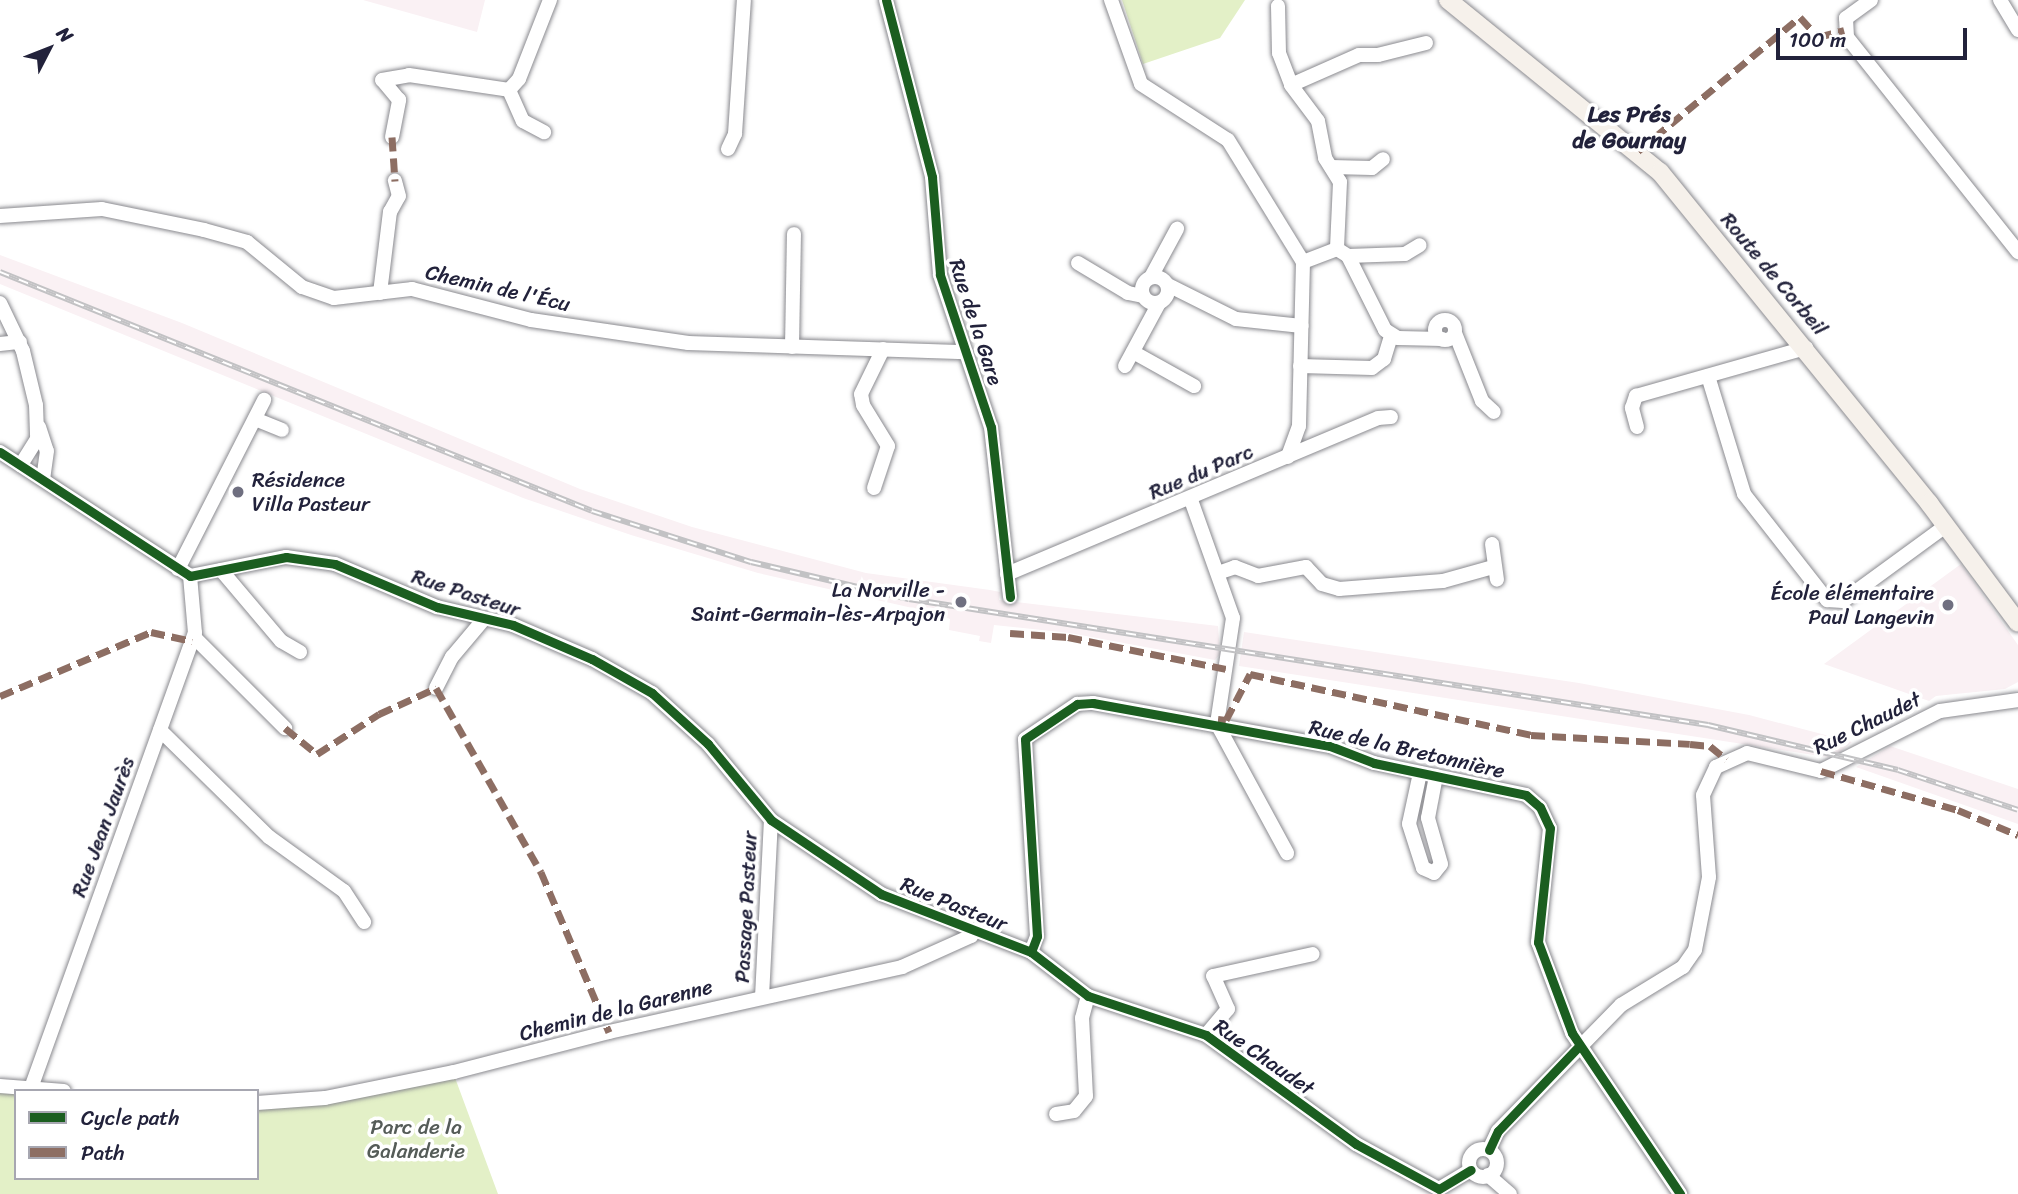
<!DOCTYPE html>
<meta charset="utf-8">
<style>
body{margin:0}
#map{position:relative;width:2018px;height:1194px;overflow:hidden;background:#fff;font-family:Sriracha,sans-serif}
div>[style]{position:absolute}
[style*='--x']{left:calc(var(--x)*1px);top:calc(var(--y)*1px);width:calc(var(--w)*1px);rotate:calc(var(--a)*1deg)}
.built>*{inset:0;background:#faf1f4}
.green>*{inset:0;background:#e3f0c7}
.roads{filter:drop-shadow(0 0 2px #8a8a8f) drop-shadow(0 0 2px #8a8a8f)}
.minor>*{height:14px;margin:-7px;padding:0 7px;transform-origin:7px;border-radius:7px;background:#fff}
.minor>.ring{margin:-7px;padding:0;box-sizing:content-box;background:none;border:14px solid #fff;border-radius:50%}
.major>*{height:18px;margin:-9px;padding:0 9px;transform-origin:9px;border-radius:9px;background:#f6f1eb}
.rail>*{height:6px;margin-top:-3px;transform-origin:0;background:repeating-linear-gradient(90deg,#fff 0 10px,#c2c2c4 0 20px);box-sizing:border-box;border-block:2px solid #c2c2c4}
.quiet>*{height:7px;margin-top:-3.5px;transform-origin:0;background:repeating-linear-gradient(90deg,#8d6e63 0 14px,transparent 0 21px)}
.cycleway>*{height:9px;margin:-4.5px;padding:0 4.5px;transform-origin:4.5px;border-radius:4.5px;background:#1b5e20}
.dots>*{width:19px;height:19px;translate:-50% -50%;box-sizing:border-box;border:4px solid #fff;border-radius:50%}
span{translate:-50% -50%;white-space:nowrap;text-align:center;line-height:1.15;-webkit-text-stroke:7px #fff;paint-order:stroke}
.street-label{font-size:21px;color:#22223b}
.poi-label{font-size:21px;color:#22223b}
.left{translate:0 -50%;text-align:left}
.right{translate:-100% -50%;text-align:right}
.park-label{font-size:21px;color:#555c58}
.neighbourhood-label{font-size:23px;color:#22223b;font-weight:700}
.legend{position:absolute;left:14px;top:1089px;width:245px;height:91px;box-sizing:border-box;background:#fff;border:2px solid #a7a7b1;margin:0;padding:9px 12px;list-style:none;font-size:21px;color:#22223b}
.legend li{display:flex;align-items:center;gap:14px;height:35px}
.legend b{width:35px;border:2px solid #a7a7b1}
.north{position:absolute;left:14px;top:14px;width:70px;height:70px;-webkit-text-stroke:5px #fff;paint-order:stroke;rotate:48deg;font-size:19px;font-weight:700;line-height:28px;text-align:center;color:#22223b}
.north::after{content:'';display:block;margin:auto;width:24px;height:32px;background:#22223b;clip-path:polygon(50% 0,100% 100%,50% 72%,0 100%)}
.scale{position:absolute;left:1776px;top:28px;width:191px;height:32px;box-sizing:border-box;border:4px solid #22223b;border-top:0;padding-left:9px;font-size:21px;line-height:24px;white-space:nowrap;color:#22223b;-webkit-text-stroke:5px #fff;paint-order:stroke}
</style>
<div id="map">
<div class="built">
<div style="clip-path:polygon(363px 0,485px 0,477px 32px)"></div>
<div style="clip-path:polygon(0 255px,182px 323px,580px 489px,692px 527px,866px 573px,990px 590px,1000px 592px,999px 600px,1218px 626px,1220px 654px,1215px 660px,1070px 633px,994px 625px,991px 643px,979px 641px,980px 636px,949px 630px,950px 619px,939px 614px,758px 573px,631px 535px,523px 498px,0 284px)"></div>
<div style="clip-path:polygon(1961px 564px,2018px 645px,2018px 682px,2005px 689px,1936px 696px,1929px 701px,1824px 664px)"></div>
<div style="clip-path:polygon(1244px 632px,1579px 683px,1749px 715px,1852px 742px,1833px 758px,1239px 666px)"></div>
<div style="clip-path:polygon(1890px 746px,2018px 789px,2018px 824px,1856px 767px)"></div>
</div>
<div class="green">
<div style="clip-path:polygon(1122px 0,1245px 0,1220px 38px,1143px 64px)"></div>
<div style="clip-path:polygon(454px 1075px,498px 1194px,0 1194px,0 1087px,16px 1091px,16px 1178px,257px 1178px,257px 1104px)"></div>
</div>
<div class="roads">
<div class="minor">
<div style="--x:886;--y:0;--w:183;--a:75.4"></div>
<div style="--x:932;--y:177;--w:98;--a:85.3"></div>
<div style="--x:940;--y:275;--w:160;--a:71.5"></div>
<div style="--x:991;--y:427;--w:171;--a:83.6"></div>
<div style="--x:1111;--y:0;--w:89;--a:70.3"></div>
<div style="--x:1141;--y:84;--w:103;--a:32.8"></div>
<div style="--x:1228;--y:140;--w:143;--a:58.4"></div>
<div style="--x:1303;--y:262;--w:164;--a:91.4"></div>
<div style="--x:1299;--y:426;--w:33;--a:110"></div>
<div style="--x:1871;--y:0;--w:31;--a:144"></div>
<div style="--x:1846;--y:18;--w:19;--a:87"></div>
<div style="--x:1847;--y:37;--w:275;--a:51.5"></div>
<div style="--x:2000;--y:0;--w:35;--a:59"></div>
<div style="--x:1278;--y:6;--w:47;--a:88.8"></div>
<div style="--x:1279;--y:53;--w:34;--a:69"></div>
<div style="--x:1426;--y:43;--w:49;--a:166"></div>
<div style="--x:1378;--y:55;--w:19;--a:180"></div>
<div style="--x:1359;--y:55;--w:74;--a:156.2"></div>
<div style="--x:1291;--y:85;--w:45;--a:53.1"></div>
<div style="--x:1318;--y:121;--w:38;--a:79"></div>
<div style="--x:1325;--y:158;--w:28;--a:58"></div>
<div style="--x:1340;--y:182;--w:67;--a:92.6"></div>
<div style="--x:1337;--y:249;--w:13;--a:32"></div>
<div style="--x:1348;--y:256;--w:83;--a:63.4"></div>
<div style="--x:1385;--y:330;--w:15;--a:32"></div>
<div style="--x:1398;--y:338;--w:44;--a:1.3"></div>
<div style="--x:509;--y:90;--w:15;--a:-48"></div>
<div style="--x:519;--y:79;--w:85;--a:-68.6"></div>
<div style="--x:509;--y:90;--w:34;--a:66"></div>
<div style="--x:523;--y:121;--w:24;--a:28"></div>
<div style="--x:392;--y:137;--w:38;--a:-79"></div>
<div style="--x:399;--y:100;--w:26;--a:-130"></div>
<div style="--x:382;--y:80;--w:27;--a:-10"></div>
<div style="--x:409;--y:75;--w:101;--a:8.5"></div>
<div style="--x:728;--y:149;--w:17;--a:-65"></div>
<div style="--x:735;--y:134;--w:134;--a:-86.2"></div>
<div style="--x:1331;--y:167;--w:41;--a:1.4"></div>
<div style="--x:1372;--y:168;--w:14;--a:-39"></div>
<div style="--x:0;--y:216;--w:102;--a:-3.9"></div>
<div style="--x:102;--y:209;--w:104;--a:11.6"></div>
<div style="--x:204;--y:230;--w:45;--a:15.6"></div>
<div style="--x:247;--y:242;--w:71;--a:39.3"></div>
<div style="--x:302;--y:287;--w:34;--a:19"></div>
<div style="--x:334;--y:298;--w:79;--a:-6.6"></div>
<div style="--x:412;--y:289;--w:123;--a:14.6"></div>
<div style="--x:531;--y:320;--w:159;--a:8.3"></div>
<div style="--x:688;--y:343;--w:278;--a:1.9"></div>
<div style="--x:1348;--y:256;--w:57;--a:-2"></div>
<div style="--x:1405;--y:254;--w:17;--a:-31"></div>
<div style="--x:1303;--y:262;--w:36;--a:-21"></div>
<div style="--x:1078;--y:263;--w:58;--a:31"></div>
<div style="--x:1128;--y:293;--w:15;--a:11"></div>
<div class="ring" style="left:1142px;top:277px;width:12px;height:12px"></div>
<div style="--x:1151;--y:277;--w:55;--a:-61.6"></div>
<div style="--x:1168;--y:285;--w:76;--a:26.6"></div>
<div style="--x:1236;--y:319;--w:66;--a:6.1"></div>
<div style="--x:380;--y:293;--w:82;--a:-83"></div>
<div style="--x:390;--y:212;--w:18;--a:-61"></div>
<div style="--x:399;--y:196;--w:16;--a:-105"></div>
<div style="--x:0;--y:303;--w:53;--a:64.4"></div>
<div style="--x:23;--y:351;--w:56;--a:76.5"></div>
<div style="--x:36;--y:405;--w:34;--a:88"></div>
<div style="--x:37;--y:439;--w:31;--a:122"></div>
<div class="ring" style="left:1435px;top:320px;width:6px;height:6px"></div>
<div style="--x:1455;--y:333;--w:73;--a:68.3"></div>
<div style="--x:1482;--y:401;--w:16;--a:43"></div>
<div style="--x:0;--y:344;--w:20;--a:-6"></div>
<div style="--x:792;--y:347;--w:113;--a:-89"></div>
<div style="--x:1133;--y:352;--w:70;--a:29.1"></div>
<div style="--x:1125;--y:366;--w:72;--a:-61.6"></div>
<div style="--x:1300;--y:366;--w:72;--a:1.6"></div>
<div style="--x:1372;--y:368;--w:15;--a:-37"></div>
<div style="--x:1384;--y:359;--w:24;--a:-73"></div>
<div style="--x:1708;--y:376;--w:123;--a:73"></div>
<div style="--x:1744;--y:494;--w:135;--a:51.9"></div>
<div style="--x:1827;--y:600;--w:16;--a:4"></div>
<div style="--x:1843;--y:601;--w:129;--a:-36.2"></div>
<div style="--x:255;--y:419;--w:29;--a:22"></div>
<div style="--x:39;--y:427;--w:25;--a:72"></div>
<div style="--x:47;--y:451;--w:28;--a:98"></div>
<div style="--x:1637;--y:427;--w:20;--a:-105"></div>
<div style="--x:1632;--y:408;--w:13;--a:-72"></div>
<div style="--x:1636;--y:396;--w:177;--a:-15.8"></div>
<div style="--x:0;--y:452;--w:227;--a:33.1"></div>
<div style="--x:190;--y:576;--w:98;--a:-11.2"></div>
<div style="--x:286;--y:557;--w:49;--a:8.1"></div>
<div style="--x:335;--y:564;--w:111;--a:22.9"></div>
<div style="--x:437;--y:607;--w:78;--a:13.3"></div>
<div style="--x:513;--y:625;--w:86;--a:23.3"></div>
<div style="--x:592;--y:659;--w:69;--a:29.5"></div>
<div style="--x:652;--y:693;--w:76;--a:42.3"></div>
<div style="--x:708;--y:744;--w:99;--a:50.3"></div>
<div style="--x:771;--y:820;--w:133;--a:33.9"></div>
<div style="--x:881;--y:894;--w:161;--a:21.1"></div>
<div style="--x:1031;--y:952;--w:72;--a:37.7"></div>
<div style="--x:1088;--y:996;--w:124;--a:18.3"></div>
<div style="--x:1206;--y:1035;--w:185;--a:36"></div>
<div style="--x:1356;--y:1144;--w:94;--a:28.5"></div>
<div style="--x:1439;--y:1189;--w:37;--a:-31"></div>
<div style="--x:874;--y:488;--w:44;--a:-71.6"></div>
<div style="--x:888;--y:446;--w:48;--a:-121.4"></div>
<div style="--x:863;--y:405;--w:11;--a:-100"></div>
<div style="--x:861;--y:394;--w:50;--a:-63.9"></div>
<div style="--x:1191;--y:500;--w:125;--a:70.4"></div>
<div style="--x:1233;--y:618;--w:107;--a:98.6"></div>
<div style="--x:1492;--y:544;--w:36;--a:82"></div>
<div style="--x:178;--y:569;--w:190;--a:-63"></div>
<div style="--x:221;--y:570;--w:93;--a:49.8"></div>
<div style="--x:281;--y:641;--w:22;--a:30"></div>
<div style="--x:1218;--y:573;--w:18;--a:-19"></div>
<div style="--x:1235;--y:567;--w:25;--a:21"></div>
<div style="--x:1258;--y:576;--w:49;--a:-10.6"></div>
<div style="--x:1306;--y:567;--w:23;--a:47"></div>
<div style="--x:1322;--y:584;--w:18;--a:16"></div>
<div style="--x:1339;--y:589;--w:104;--a:-4.4"></div>
<div style="--x:1443;--y:581;--w:52;--a:-15.6"></div>
<div style="--x:1007;--y:574;--w:402;--a:-22.8"></div>
<div style="--x:1378;--y:418;--w:13;--a:-4"></div>
<div style="--x:194;--y:637;--w:129;--a:45"></div>
<div style="--x:436;--y:688;--w:35;--a:-63"></div>
<div style="--x:452;--y:657;--w:50;--a:-49.9"></div>
<div style="--x:1217;--y:724;--w:147;--a:61.5"></div>
<div style="--x:160;--y:730;--w:153;--a:44.5"></div>
<div style="--x:269;--y:837;--w:92;--a:35.8"></div>
<div style="--x:344;--y:891;--w:37;--a:57"></div>
<div style="--x:1420;--y:773;--w:52;--a:102.2"></div>
<div style="--x:1409;--y:824;--w:46;--a:72.3"></div>
<div style="--x:1423;--y:868;--w:12;--a:24"></div>
<div style="--x:1434;--y:873;--w:11;--a:-52"></div>
<div style="--x:1441;--y:864;--w:48;--a:-105.8"></div>
<div style="--x:1428;--y:818;--w:43;--a:-79.2"></div>
<div style="--x:1031;--y:952;--w:17;--a:-69"></div>
<div style="--x:1037;--y:936;--w:197;--a:-93.5"></div>
<div style="--x:1025;--y:739;--w:63;--a:-33.9"></div>
<div style="--x:1077;--y:704;--w:16;--a:-4"></div>
<div style="--x:1093;--y:703;--w:241;--a:10.3"></div>
<div style="--x:1330;--y:746;--w:47;--a:21.1"></div>
<div style="--x:1374;--y:763;--w:155;--a:11.9"></div>
<div style="--x:1526;--y:795;--w:18;--a:41"></div>
<div style="--x:1540;--y:807;--w:23;--a:65"></div>
<div style="--x:1550;--y:828;--w:115;--a:96"></div>
<div style="--x:1538;--y:942;--w:97;--a:69.5"></div>
<div style="--x:1572;--y:1033;--w:194;--a:56.1"></div>
<div style="--x:762;--y:997;--w:177;--a:-87.1"></div>
<div style="--x:1206;--y:1035;--w:34;--a:-50"></div>
<div style="--x:1228;--y:1009;--w:36;--a:-114"></div>
<div style="--x:1213;--y:976;--w:102;--a:-12.4"></div>
<div style="--x:0;--y:1086;--w:64;--a:4.5"></div>
<div style="--x:31;--y:1088;--w:484;--a:-70.2"></div>
<div style="--x:195;--y:633;--w:57;--a:-95"></div>
<div style="--x:257;--y:1103;--w:68;--a:-4.2"></div>
<div style="--x:325;--y:1098;--w:132;--a:-11.4"></div>
<div style="--x:454;--y:1072;--w:160;--a:-14.5"></div>
<div style="--x:609;--y:1032;--w:300;--a:-12.5"></div>
<div style="--x:902;--y:967;--w:76;--a:-24.2"></div>
<div style="--x:971;--y:936;--w:7;--a:-56"></div>
<div style="--x:1056;--y:1114;--w:18;--a:-9"></div>
<div style="--x:1074;--y:1111;--w:19;--a:-51"></div>
<div style="--x:1086;--y:1096;--w:78;--a:-92.9"></div>
<div style="--x:1082;--y:1018;--w:23;--a:-75"></div>
<div class="ring" style="left:1469px;top:1149px;width:14px;height:14px"></div>
<div style="--x:1489;--y:1150;--w:21;--a:-65"></div>
<div style="--x:1498;--y:1131;--w:176;--a:-45.7"></div>
<div style="--x:1621;--y:1005;--w:73;--a:-31.5"></div>
<div style="--x:1683;--y:967;--w:21;--a:-55"></div>
<div style="--x:1695;--y:950;--w:74;--a:-79.1"></div>
<div style="--x:1709;--y:877;--w:82;--a:-94.2"></div>
<div style="--x:1703;--y:795;--w:31;--a:-65"></div>
<div style="--x:1716;--y:767;--w:34;--a:-24"></div>
<div style="--x:1747;--y:753;--w:76;--a:13.7"></div>
<div style="--x:1821;--y:771;--w:133;--a:-26.8"></div>
<div style="--x:1940;--y:711;--w:79;--a:-8"></div>
<div style="--x:1488;--y:1175;--w:29;--a:41"></div>
</div>
<div class="major">
<div style="--x:1448;--y:0;--w:273;--a:39.1"></div>
<div style="--x:1660;--y:172;--w:427;--a:50.9"></div>
<div style="--x:1929;--y:503;--w:149;--a:53.4"></div>
</div>
</div>
<div class="rail">
<div style="--x:0;--y:272;--w:638;--a:21.98"></div>
<div style="--x:592;--y:511;--w:167;--a:17.8"></div>
<div style="--x:751;--y:562;--w:162;--a:13.2"></div>
<div style="--x:909;--y:599;--w:809;--a:8.96"></div>
<div style="--x:1708;--y:725;--w:195;--a:13.3"></div>
<div style="--x:1898;--y:770;--w:126;--a:18.4"></div>
</div>
<div class="quiet">
<div style="--x:392;--y:137;--w:44;--a:86.1"></div>
<div style="--x:1638;--y:151;--w:210;--a:-39.6"></div>
<div style="--x:1800;--y:17;--w:27;--a:48"></div>
<div style="--x:1818;--y:37;--w:27;--a:-15"></div>
<div style="--x:1010;--y:633;--w:58;--a:3.9"></div>
<div style="--x:1068;--y:637;--w:161;--a:11.4"></div>
<div style="--x:0;--y:696;--w:164;--a:-23"></div>
<div style="--x:151;--y:632;--w:42;--a:12.4"></div>
<div style="--x:1218;--y:719;--w:8;--a:7"></div>
<div style="--x:1226;--y:720;--w:52;--a:-62.4"></div>
<div style="--x:1250;--y:674;--w:288;--a:12.2"></div>
<div style="--x:1531;--y:735;--w:159;--a:3.2"></div>
<div style="--x:1690;--y:744;--w:20;--a:6"></div>
<div style="--x:1710;--y:746;--w:21;--a:39"></div>
<div style="--x:285;--y:728;--w:41;--a:39.1"></div>
<div style="--x:317;--y:754;--w:74;--a:-32.8"></div>
<div style="--x:379;--y:714;--w:63;--a:-24.5"></div>
<div style="--x:436;--y:688;--w:212;--a:60.3"></div>
<div style="--x:541;--y:872;--w:174;--a:67"></div>
<div style="--x:1821;--y:771;--w:142;--a:15.9"></div>
<div style="--x:1958;--y:810;--w:65;--a:22.6"></div>
</div>
<div class="cycleway">
<div style="--x:886;--y:0;--w:183;--a:75.4"></div>
<div style="--x:932;--y:177;--w:98;--a:85.3"></div>
<div style="--x:940;--y:275;--w:160;--a:71.5"></div>
<div style="--x:991;--y:427;--w:171;--a:83.6"></div>
<div style="--x:0;--y:452;--w:227;--a:33.1"></div>
<div style="--x:190;--y:576;--w:98;--a:-11.2"></div>
<div style="--x:286;--y:557;--w:49;--a:8.1"></div>
<div style="--x:335;--y:564;--w:111;--a:22.9"></div>
<div style="--x:437;--y:607;--w:78;--a:13.3"></div>
<div style="--x:513;--y:625;--w:86;--a:23.3"></div>
<div style="--x:592;--y:659;--w:69;--a:29.5"></div>
<div style="--x:652;--y:693;--w:76;--a:42.3"></div>
<div style="--x:708;--y:744;--w:99;--a:50.3"></div>
<div style="--x:771;--y:820;--w:133;--a:33.9"></div>
<div style="--x:881;--y:894;--w:161;--a:21.1"></div>
<div style="--x:1031;--y:952;--w:72;--a:37.7"></div>
<div style="--x:1088;--y:996;--w:124;--a:18.3"></div>
<div style="--x:1206;--y:1035;--w:185;--a:36"></div>
<div style="--x:1356;--y:1144;--w:94;--a:28.5"></div>
<div style="--x:1439;--y:1189;--w:37;--a:-31"></div>
<div style="--x:1031;--y:952;--w:17;--a:-69"></div>
<div style="--x:1037;--y:936;--w:197;--a:-93.5"></div>
<div style="--x:1025;--y:739;--w:63;--a:-33.9"></div>
<div style="--x:1077;--y:704;--w:16;--a:-4"></div>
<div style="--x:1093;--y:703;--w:241;--a:10.3"></div>
<div style="--x:1330;--y:746;--w:47;--a:21.1"></div>
<div style="--x:1374;--y:763;--w:155;--a:11.9"></div>
<div style="--x:1526;--y:795;--w:18;--a:41"></div>
<div style="--x:1540;--y:807;--w:23;--a:65"></div>
<div style="--x:1550;--y:828;--w:115;--a:96"></div>
<div style="--x:1538;--y:942;--w:97;--a:69.5"></div>
<div style="--x:1572;--y:1033;--w:194;--a:56.1"></div>
<div style="--x:1489;--y:1150;--w:21;--a:-65"></div>
<div style="--x:1498;--y:1131;--w:117;--a:-46.4"></div>
</div>
<div class="dots">
<div style="left:238px;top:492px;background:#6f6f80"></div>
<div style="left:961px;top:602px;background:#6f6f80"></div>
<div style="left:1948px;top:605px;background:#6f6f80"></div>
</div>
<div class="street-label">
<span style="left:1774px;top:274px;rotate:50deg">Route de Corbeil</span>
<span style="left:498px;top:288px;rotate:13deg">Chemin de l'Écu</span>
<span style="left:976px;top:322px;rotate:72deg">Rue de la Gare</span>
<span style="left:1201px;top:472px;rotate:-23deg">Rue du Parc</span>
<span style="left:466px;top:593px;rotate:18deg">Rue Pasteur</span>
<span style="left:1867px;top:723px;rotate:-26deg">Rue Chaudet</span>
<span style="left:1407px;top:749px;rotate:13deg">Rue de la Bretonnière</span>
<span style="left:103px;top:827px;rotate:-70deg">Rue Jean Jaurès</span>
<span style="left:954px;top:904px;rotate:22deg">Rue Pasteur</span>
<span style="left:746px;top:907px;rotate:-87deg">Passage Pasteur</span>
<span style="left:616px;top:1010px;rotate:-14deg">Chemin de la Garenne</span>
<span style="left:1264px;top:1057px;rotate:35deg">Rue Chaudet</span>
</div>
<div class="poi-label">
<span class="left" style="left:252px;top:492px">Résidence<br>Villa Pasteur</span>
<span class="right" style="left:945px;top:602px">La Norville -<br>Saint-Germain-lès-Arpajon</span>
<span class="right" style="left:1934px;top:605px">École élémentaire<br>Paul Langevin</span>
</div>
<div class="park-label">
<span style="left:416px;top:1139px">Parc de la<br>Galanderie</span>
</div>
<div class="neighbourhood-label">
<span style="left:1629px;top:128px">Les Prés<br>de Gournay</span>
</div>
<ul class="legend">
<li><b style="height:9px;background:#1b5e20"></b>Cycle path</li>
<li><b style="height:9px;background:#8d6e63"></b>Path</li>
</ul>
<div class="north">N</div>
<div class="scale">100 m</div>
</div>
